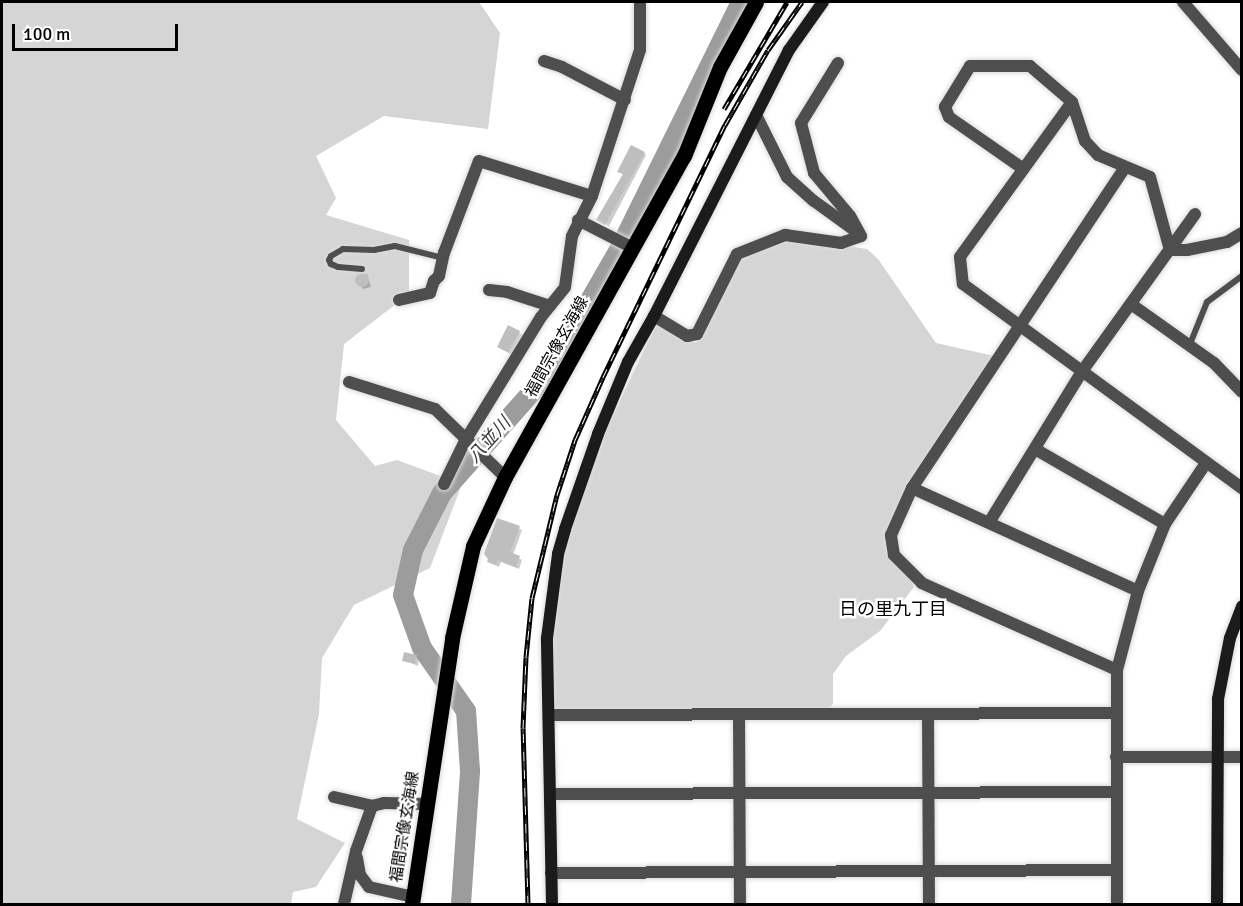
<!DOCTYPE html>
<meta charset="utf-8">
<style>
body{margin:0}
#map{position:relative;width:1243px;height:906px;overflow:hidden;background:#fff;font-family:Signika,"Noto Sans JP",sans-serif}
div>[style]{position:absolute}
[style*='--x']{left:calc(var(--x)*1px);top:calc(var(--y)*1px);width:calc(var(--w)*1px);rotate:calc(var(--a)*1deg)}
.green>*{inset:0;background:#d5d5d5}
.shadow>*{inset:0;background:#0003}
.river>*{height:20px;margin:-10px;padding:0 10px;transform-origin:10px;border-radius:10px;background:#9c9c9c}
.building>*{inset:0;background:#bebebe}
.round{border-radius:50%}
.roads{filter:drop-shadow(0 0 2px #dbdbdb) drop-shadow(0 0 2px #dbdbdb)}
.lane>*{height:6px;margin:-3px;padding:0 3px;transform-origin:3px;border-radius:3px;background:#4e4e4e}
.street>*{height:12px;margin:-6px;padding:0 6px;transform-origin:6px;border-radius:6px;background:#4e4e4e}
.secondary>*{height:12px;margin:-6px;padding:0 6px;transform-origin:6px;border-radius:6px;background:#1b1b1b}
.primary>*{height:15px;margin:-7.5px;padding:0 7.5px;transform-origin:7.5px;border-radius:7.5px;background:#000}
.rail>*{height:5px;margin-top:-2.5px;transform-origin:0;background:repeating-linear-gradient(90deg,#fff 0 9px,#000 0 18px);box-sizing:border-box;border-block:2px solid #000}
span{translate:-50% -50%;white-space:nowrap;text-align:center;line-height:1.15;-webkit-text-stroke:5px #fff;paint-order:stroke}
.street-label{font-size:16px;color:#000}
.water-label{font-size:18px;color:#3d3d3d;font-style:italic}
.neighbourhood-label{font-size:18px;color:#000}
.frame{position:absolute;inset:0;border:3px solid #000;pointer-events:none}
.scale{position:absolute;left:12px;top:24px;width:166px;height:27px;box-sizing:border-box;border:3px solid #000;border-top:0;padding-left:8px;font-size:18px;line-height:21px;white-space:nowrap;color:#000;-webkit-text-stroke:4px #fff;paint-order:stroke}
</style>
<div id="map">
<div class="green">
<div style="clip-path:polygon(2px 2px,479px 2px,500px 33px,488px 129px,384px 116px,316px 156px,336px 198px,326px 215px,409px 240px,409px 294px,344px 344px,336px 420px,375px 466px,397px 460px,462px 484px,430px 568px,354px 605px,322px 658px,319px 714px,297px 819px,345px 843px,316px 887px,293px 892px,291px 904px,2px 904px)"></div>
<div style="clip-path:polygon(793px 238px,867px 249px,878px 259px,936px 343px,994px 356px,906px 486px,887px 534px,914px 587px,880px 631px,846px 656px,833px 674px,833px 704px,829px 708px,560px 710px,554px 707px,552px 628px,565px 550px,575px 515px,606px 430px,656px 325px,663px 326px,696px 343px,741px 256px)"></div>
</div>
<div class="shadow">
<div style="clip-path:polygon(644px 153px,646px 155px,609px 226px,600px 222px,624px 175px,619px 172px)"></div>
<div style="clip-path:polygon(367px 274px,371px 287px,363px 289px,357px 278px)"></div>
<div style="clip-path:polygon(519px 332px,522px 335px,512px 355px,499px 347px)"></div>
<div style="clip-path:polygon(498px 519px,522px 530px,513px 555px,522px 560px,519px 569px,501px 562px,499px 567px,489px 562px,485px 550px)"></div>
<div style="clip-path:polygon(416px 656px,419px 659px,418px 666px,404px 660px)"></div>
</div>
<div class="river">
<div style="--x:461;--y:904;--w:133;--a:-86.1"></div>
<div style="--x:470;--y:771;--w:60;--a:-93.8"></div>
<div style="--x:466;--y:711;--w:77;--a:-124.9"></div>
<div style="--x:422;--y:648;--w:56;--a:-109.7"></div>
<div style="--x:403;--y:595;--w:46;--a:-77.5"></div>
<div style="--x:413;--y:550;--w:64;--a:-63"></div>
<div style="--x:442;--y:493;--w:158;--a:-48.3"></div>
<div style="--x:547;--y:375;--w:144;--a:-60.1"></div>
<div style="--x:619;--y:250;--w:276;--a:-63.8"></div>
</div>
<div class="building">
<div style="clip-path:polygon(631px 145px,645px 152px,605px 225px,596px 220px,623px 174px,617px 172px)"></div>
<div class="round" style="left:355px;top:273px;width:14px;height:14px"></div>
<div style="clip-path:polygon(508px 325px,520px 331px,509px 353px,497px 347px)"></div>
<div style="clip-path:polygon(497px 518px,520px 526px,510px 552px,520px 556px,516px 567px,498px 560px,496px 565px,487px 562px,488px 559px,484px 554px)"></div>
<div style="clip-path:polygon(404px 652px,417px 655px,415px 664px,402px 661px)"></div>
</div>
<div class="roads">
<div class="lane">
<div style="--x:362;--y:269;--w:24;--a:-175"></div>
<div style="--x:338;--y:267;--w:8;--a:-157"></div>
<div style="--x:331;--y:264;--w:4;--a:-117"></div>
<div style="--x:329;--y:260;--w:4;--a:-63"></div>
<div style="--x:331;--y:256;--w:14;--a:-30"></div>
<div style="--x:343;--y:249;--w:31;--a:2"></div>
<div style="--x:374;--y:250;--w:21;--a:-11"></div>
<div style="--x:395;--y:246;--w:49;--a:14"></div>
<div style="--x:1190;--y:344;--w:45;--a:-68"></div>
<div style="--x:1207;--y:302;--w:44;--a:-36.6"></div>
</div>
<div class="street">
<div style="--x:1183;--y:2;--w:90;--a:49.1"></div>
<div style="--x:544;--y:61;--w:19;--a:18"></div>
<div style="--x:562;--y:67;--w:71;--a:27.6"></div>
<div style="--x:838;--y:63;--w:70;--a:121.7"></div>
<div style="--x:801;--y:123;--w:52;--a:75.4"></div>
<div style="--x:814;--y:173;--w:56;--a:50.1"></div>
<div style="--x:850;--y:216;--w:23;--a:61"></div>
<div style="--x:1072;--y:102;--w:191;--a:125.9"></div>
<div style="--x:960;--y:257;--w:27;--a:84"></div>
<div style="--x:963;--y:284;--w:346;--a:36.2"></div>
<div style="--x:756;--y:115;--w:69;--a:63.4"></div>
<div style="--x:787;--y:177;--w:36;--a:42"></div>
<div style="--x:814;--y:201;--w:49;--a:35.9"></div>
<div style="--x:1022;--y:168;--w:89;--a:-145.1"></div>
<div style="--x:949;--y:117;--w:11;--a:-112"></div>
<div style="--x:945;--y:107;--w:48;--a:-58.6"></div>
<div style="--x:970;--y:66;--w:60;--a:0"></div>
<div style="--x:1030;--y:66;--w:55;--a:40.6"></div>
<div style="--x:1072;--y:102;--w:41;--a:71.6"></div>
<div style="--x:1085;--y:141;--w:19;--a:47"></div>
<div style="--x:1098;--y:155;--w:56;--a:22.9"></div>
<div style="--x:1150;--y:177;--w:76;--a:74.7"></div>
<div style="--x:578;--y:220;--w:62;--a:27"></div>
<div style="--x:1170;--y:250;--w:17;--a:0"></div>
<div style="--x:1187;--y:250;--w:41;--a:-11.3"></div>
<div style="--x:1227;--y:242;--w:17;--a:-31"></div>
<div style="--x:489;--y:290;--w:18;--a:6"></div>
<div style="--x:507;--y:292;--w:45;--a:18"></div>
<div style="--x:399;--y:300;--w:32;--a:-13"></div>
<div style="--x:430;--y:293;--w:13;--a:-72"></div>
<div style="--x:434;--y:281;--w:7;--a:-45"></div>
<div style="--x:439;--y:276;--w:24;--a:-78"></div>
<div style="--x:444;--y:253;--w:98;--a:-69.2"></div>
<div style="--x:479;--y:161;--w:118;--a:17.2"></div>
<div style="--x:1131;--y:304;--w:102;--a:35.4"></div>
<div style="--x:1214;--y:363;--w:40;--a:46"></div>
<div style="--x:654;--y:316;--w:39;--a:31"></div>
<div style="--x:687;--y:336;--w:10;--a:-11"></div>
<div style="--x:697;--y:334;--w:89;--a:-63.4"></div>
<div style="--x:737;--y:254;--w:52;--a:-21.6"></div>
<div style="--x:785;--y:235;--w:57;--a:8.1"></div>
<div style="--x:841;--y:243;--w:21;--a:-19"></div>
<div style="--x:349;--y:382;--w:90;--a:17.4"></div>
<div style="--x:435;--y:409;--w:98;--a:44.2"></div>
<div style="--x:1035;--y:449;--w:150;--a:30"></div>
<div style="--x:444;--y:484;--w:48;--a:-64"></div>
<div style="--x:465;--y:441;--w:145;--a:-58.5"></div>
<div style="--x:541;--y:317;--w:38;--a:-51"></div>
<div style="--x:565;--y:287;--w:51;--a:-82.2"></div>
<div style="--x:572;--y:236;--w:45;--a:-63.4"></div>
<div style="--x:592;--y:196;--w:154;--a:-71.8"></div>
<div style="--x:640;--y:50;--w:48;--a:-90"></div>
<div style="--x:912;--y:488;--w:248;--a:24.5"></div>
<div style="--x:990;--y:521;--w:177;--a:-58.4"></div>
<div style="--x:1083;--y:370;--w:192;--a:-54.3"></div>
<div style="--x:1117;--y:670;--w:214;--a:-156"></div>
<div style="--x:922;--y:583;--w:40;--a:-135"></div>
<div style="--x:894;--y:555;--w:20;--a:-99"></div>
<div style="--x:891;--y:535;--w:51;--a:-65.9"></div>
<div style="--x:912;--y:488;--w:384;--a:-56.4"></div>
<div style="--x:739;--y:714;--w:190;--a:89.7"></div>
<div style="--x:928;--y:714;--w:190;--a:89.7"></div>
<div style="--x:550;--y:715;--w:566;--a:-0.2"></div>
<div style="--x:1116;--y:757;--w:126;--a:0"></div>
<div style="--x:551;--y:794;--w:565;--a:-0.2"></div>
<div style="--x:334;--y:797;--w:39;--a:13"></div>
<div style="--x:372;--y:806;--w:12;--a:-14"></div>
<div style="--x:384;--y:803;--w:43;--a:1.3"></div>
<div style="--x:357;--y:858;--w:17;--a:80"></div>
<div style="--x:360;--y:875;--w:15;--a:53"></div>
<div style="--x:369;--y:887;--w:45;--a:12.8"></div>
<div style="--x:551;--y:873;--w:566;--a:-0.3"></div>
<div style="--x:344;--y:904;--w:54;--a:-77.2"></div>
<div style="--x:356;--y:851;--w:48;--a:-70.4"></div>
<div style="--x:1117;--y:904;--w:234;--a:-90"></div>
<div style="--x:1117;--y:670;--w:82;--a:-75.1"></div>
<div style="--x:1138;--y:591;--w:72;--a:-68.1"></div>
<div style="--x:1165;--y:524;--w:73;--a:-56.1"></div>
</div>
<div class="secondary">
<div style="--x:552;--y:904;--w:266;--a:-91.1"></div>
<div style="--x:547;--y:638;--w:85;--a:-82.5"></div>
<div style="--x:558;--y:554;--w:26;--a:-74"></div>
<div style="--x:565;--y:529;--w:101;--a:-70.8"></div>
<div style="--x:598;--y:434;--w:78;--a:-67.4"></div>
<div style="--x:628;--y:362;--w:53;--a:-60.5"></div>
<div style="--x:654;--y:316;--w:298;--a:-63.1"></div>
<div style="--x:789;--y:50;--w:59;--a:-54.7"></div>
<div style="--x:1217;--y:904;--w:205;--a:-89.7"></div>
<div style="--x:1218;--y:699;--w:62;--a:-78.9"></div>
<div style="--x:1230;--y:638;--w:34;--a:-69"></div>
</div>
<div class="primary">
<div style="--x:412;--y:904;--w:269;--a:-81.4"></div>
<div style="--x:452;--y:638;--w:94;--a:-77.1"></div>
<div style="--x:473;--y:546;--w:76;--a:-65.1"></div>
<div style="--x:505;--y:477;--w:368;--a:-60.9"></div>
<div style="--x:684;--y:156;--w:96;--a:-68"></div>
<div style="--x:720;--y:67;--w:74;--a:-61"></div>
</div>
</div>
<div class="rail">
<div style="--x:724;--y:109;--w:124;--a:-59.5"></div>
<div style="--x:528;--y:904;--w:176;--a:-91.6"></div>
<div style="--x:523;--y:728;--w:71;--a:-87.6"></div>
<div style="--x:526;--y:657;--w:59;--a:-84.2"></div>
<div style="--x:532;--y:598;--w:106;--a:-76.4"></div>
<div style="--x:557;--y:495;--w:58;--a:-71.9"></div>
<div style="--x:575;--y:440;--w:69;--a:-66"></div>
<div style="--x:603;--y:377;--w:280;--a:-64.2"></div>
<div style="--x:725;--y:125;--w:86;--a:-60.2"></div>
<div style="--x:768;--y:50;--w:59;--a:-54.7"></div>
</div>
<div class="street-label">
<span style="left:557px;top:347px;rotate:-61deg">福間宗像玄海線</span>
<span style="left:405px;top:827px;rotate:-81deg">福間宗像玄海線</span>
</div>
<div class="water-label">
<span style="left:489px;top:440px;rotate:-48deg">八並川</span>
</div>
<div class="neighbourhood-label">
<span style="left:893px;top:609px">日の里九丁目</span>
</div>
<div class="frame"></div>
<div class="scale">100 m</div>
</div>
